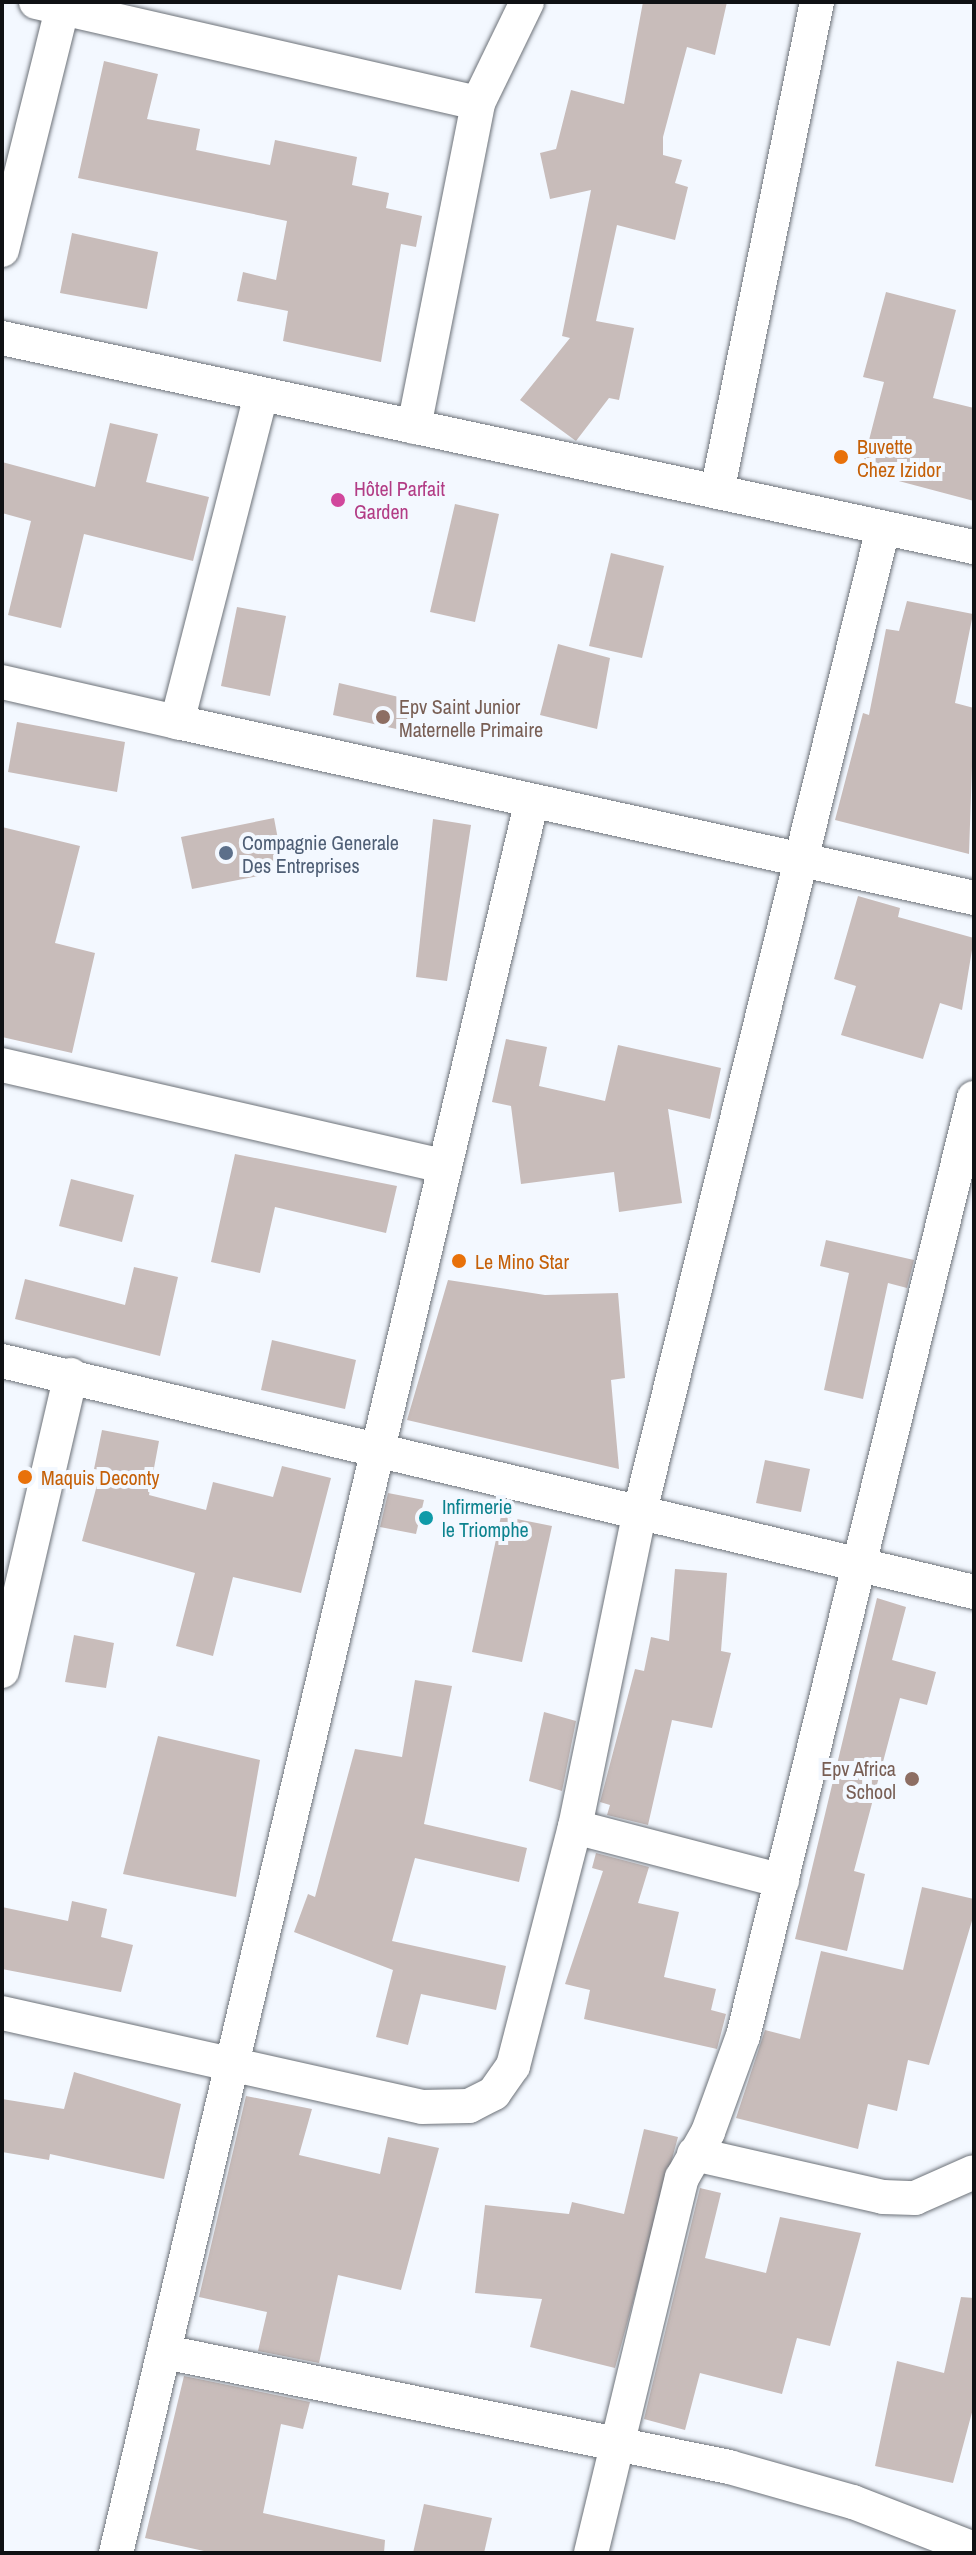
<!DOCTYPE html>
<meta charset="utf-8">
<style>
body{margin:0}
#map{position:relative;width:976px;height:2555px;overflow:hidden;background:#f3f8ff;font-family:"Archivo Narrow",sans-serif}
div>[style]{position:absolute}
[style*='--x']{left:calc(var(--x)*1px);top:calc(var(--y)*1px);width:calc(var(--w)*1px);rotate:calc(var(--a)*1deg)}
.building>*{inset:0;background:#c8bcba}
.roads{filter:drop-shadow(0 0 2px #6d7279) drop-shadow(0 0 2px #6d7279)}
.street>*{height:34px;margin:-17px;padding:0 17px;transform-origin:17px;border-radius:17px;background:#fff}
.dots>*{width:22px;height:22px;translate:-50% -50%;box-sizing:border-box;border:4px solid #f3f8ff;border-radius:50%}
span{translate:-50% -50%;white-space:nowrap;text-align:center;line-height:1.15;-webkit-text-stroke:8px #f3f8ff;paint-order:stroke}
.food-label{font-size:20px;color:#c56008}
.left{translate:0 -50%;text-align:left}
.hotel-label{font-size:20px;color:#b23c85}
.education-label{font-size:20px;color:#785e54}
.right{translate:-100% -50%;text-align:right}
.service-label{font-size:20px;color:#4e5e75}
.culture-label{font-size:20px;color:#0d838f}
.frame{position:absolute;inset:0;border:4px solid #0f1114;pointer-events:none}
</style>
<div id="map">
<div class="building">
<div style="clip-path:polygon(643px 2px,727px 2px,715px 55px,687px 47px,663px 137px,663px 155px,682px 160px,675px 183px,688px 187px,675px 240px,617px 225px,596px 321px,634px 328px,619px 400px,609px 398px,576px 441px,520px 400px,570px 338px,562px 336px,591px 190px,550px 199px,540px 153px,556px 149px,571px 90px,624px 104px)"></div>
<div style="clip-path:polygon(104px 61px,158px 74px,147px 119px,200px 129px,196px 150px,270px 165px,275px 140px,357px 157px,352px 185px,389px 193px,386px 208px,422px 216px,416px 247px,401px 244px,381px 362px,283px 341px,288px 311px,237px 301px,243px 272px,276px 280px,287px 221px,78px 178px)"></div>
<div style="clip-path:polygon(72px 233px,158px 252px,147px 309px,60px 293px)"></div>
<div style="clip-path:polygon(886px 292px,956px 310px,933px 398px,974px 408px,974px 501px,861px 471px,884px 382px,863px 377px)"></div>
<div style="clip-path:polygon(110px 423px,158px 434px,146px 482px,209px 497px,193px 561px,84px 534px,61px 628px,8px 615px,31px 521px,2px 513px,2px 462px,95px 487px)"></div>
<div style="clip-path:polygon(455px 504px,499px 514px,475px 622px,430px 612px)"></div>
<div style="clip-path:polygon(611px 553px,664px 566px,642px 658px,589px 646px)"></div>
<div style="clip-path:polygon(907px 601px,973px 614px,955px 703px,974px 708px,969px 854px,835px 820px,863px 713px,869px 715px,886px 629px,899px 631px)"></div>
<div style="clip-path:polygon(237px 607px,286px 616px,270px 696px,221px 686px)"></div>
<div style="clip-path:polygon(558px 644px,610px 658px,597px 729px,540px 715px)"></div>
<div style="clip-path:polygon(339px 683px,416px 701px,410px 732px,333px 715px)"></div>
<div style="clip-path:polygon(17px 722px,125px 742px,117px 792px,8px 772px)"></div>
<div style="clip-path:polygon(274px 818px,284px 871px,192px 889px,181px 837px)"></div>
<div style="clip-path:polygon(433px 819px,471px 825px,447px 981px,416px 977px)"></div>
<div style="clip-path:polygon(2px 827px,80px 846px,55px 943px,95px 953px,72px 1053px,2px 1037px)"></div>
<div style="clip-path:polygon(858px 896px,900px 908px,898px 917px,974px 938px,962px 1010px,940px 1003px,923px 1059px,841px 1035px,856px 986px,834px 979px)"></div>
<div style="clip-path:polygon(506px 1039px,547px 1047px,539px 1086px,605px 1101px,618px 1045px,721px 1068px,710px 1119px,668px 1109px,682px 1203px,619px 1212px,614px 1172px,521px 1184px,511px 1106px,492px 1102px)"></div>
<div style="clip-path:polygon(235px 1154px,397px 1186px,386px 1233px,275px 1207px,260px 1273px,211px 1262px)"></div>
<div style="clip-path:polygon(71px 1179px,134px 1195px,122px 1242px,59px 1226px)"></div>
<div style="clip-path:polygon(826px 1240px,914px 1260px,907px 1288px,888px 1283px,863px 1399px,824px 1390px,849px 1273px,820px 1266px)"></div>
<div style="clip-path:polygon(134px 1267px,178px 1277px,160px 1356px,15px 1319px,25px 1279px,125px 1305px)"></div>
<div style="clip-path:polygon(448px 1280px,545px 1295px,618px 1293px,625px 1378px,611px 1380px,619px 1469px,407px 1420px)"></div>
<div style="clip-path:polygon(272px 1340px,356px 1360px,345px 1409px,261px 1390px)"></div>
<div style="clip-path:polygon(102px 1430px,159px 1441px,149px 1495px,206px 1510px,213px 1482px,273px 1497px,282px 1466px,331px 1478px,301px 1593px,233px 1577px,213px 1656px,176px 1646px,195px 1573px,82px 1541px,101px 1470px,94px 1469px)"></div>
<div style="clip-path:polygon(765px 1460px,810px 1469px,801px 1512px,756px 1503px)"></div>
<div style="clip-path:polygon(388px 1493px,424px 1500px,416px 1534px,380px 1527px)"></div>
<div style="clip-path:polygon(501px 1516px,552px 1526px,522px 1662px,472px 1652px)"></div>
<div style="clip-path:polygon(675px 1569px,727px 1573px,721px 1651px,731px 1653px,712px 1728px,672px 1720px,648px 1825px,607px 1815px,610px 1805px,600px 1802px,635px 1669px,644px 1671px,651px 1637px,669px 1641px)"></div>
<div style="clip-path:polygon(877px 1598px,906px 1607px,892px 1660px,936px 1672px,927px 1705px,900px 1698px,854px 1871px,865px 1874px,847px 1951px,795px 1939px)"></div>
<div style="clip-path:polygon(74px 1635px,114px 1643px,106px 1688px,65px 1682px)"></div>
<div style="clip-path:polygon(415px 1680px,452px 1686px,424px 1824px,527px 1848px,519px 1882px,415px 1858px,392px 1941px,506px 1966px,496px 2010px,421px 1994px,408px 2045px,376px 2037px,393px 1970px,294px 1932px,308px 1894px,315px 1897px,355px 1749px,402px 1757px)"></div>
<div style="clip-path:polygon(544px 1712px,576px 1721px,562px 1791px,529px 1781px)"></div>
<div style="clip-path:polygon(158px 1736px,260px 1760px,236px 1897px,123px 1874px)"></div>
<div style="clip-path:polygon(596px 1853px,649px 1867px,638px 1903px,679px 1912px,664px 1977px,716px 1989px,711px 2010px,726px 2014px,717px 2049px,584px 2019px,590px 1990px,565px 1984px,603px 1871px,592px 1868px)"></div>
<div style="clip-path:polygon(922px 1887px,974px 1899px,974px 1914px,929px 2065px,908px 2060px,897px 2111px,868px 2104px,858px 2149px,736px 2118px,765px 2030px,800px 2039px,821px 1951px,903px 1970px)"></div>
<div style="clip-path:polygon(72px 1901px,107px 1909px,101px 1937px,133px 1945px,121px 1992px,2px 1969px,2px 1907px,68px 1921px)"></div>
<div style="clip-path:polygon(74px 2072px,181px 2104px,164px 2179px,50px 2154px,49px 2160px,2px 2152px,2px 2099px,64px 2109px)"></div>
<div style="clip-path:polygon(246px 2096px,312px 2109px,299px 2155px,380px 2174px,388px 2137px,439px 2148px,401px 2290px,338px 2275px,319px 2363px,258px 2351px,267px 2312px,199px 2297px)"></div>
<div style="clip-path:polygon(644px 2129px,678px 2137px,615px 2368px,530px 2347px,542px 2299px,475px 2293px,485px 2205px,569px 2214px,572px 2202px,624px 2214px)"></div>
<div style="clip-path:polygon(700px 2188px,721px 2193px,705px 2258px,766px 2273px,780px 2217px,861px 2233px,830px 2346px,797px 2338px,782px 2394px,700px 2373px,685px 2430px,644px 2419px)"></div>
<div style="clip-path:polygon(961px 2297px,974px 2298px,974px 2405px,953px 2483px,875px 2466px,897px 2361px,944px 2373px)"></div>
<div style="clip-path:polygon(184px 2376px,310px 2402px,303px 2429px,281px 2424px,263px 2513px,385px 2540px,384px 2553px,213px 2553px,145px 2538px)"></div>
<div style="clip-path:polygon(424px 2504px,492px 2518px,484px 2553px,413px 2553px)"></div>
</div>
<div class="roads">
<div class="street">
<div style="--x:36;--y:2;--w:453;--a:12.9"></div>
<div style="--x:2;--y:250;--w:256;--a:-76"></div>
<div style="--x:2;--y:338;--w:994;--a:12.14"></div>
<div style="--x:261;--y:395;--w:338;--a:104.4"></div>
<div style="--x:177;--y:722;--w:816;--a:12.45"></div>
<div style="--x:414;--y:427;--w:330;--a:-78.8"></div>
<div style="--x:478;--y:103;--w:112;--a:-64.1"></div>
<div style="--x:717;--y:492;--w:500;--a:-78.47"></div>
<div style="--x:2;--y:682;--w:180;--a:12.9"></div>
<div style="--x:2;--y:1065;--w:451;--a:12.9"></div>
<div style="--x:2;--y:1361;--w:999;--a:13.37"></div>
<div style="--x:2;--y:1671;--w:304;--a:-76.9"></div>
<div style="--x:575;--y:1827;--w:214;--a:14.6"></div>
<div style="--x:2;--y:2013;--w:430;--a:12.6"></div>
<div style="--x:422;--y:2107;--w:47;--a:-1.2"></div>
<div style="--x:469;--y:2106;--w:28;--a:-27"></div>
<div style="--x:494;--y:2093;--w:33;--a:-55"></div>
<div style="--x:513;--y:2066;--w:247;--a:-75.5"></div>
<div style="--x:575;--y:1827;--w:318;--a:-78.4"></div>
<div style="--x:639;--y:1515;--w:1017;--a:-76.11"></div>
<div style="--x:694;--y:2154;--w:194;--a:12.8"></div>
<div style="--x:883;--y:2197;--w:32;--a:2"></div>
<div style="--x:915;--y:2198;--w:64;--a:-23.8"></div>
<div style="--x:165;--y:2352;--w:576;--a:11.52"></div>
<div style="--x:729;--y:2467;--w:129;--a:15.8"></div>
<div style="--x:853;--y:2502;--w:130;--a:21.2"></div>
<div style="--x:116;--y:2553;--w:1798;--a:-76.65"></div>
<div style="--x:591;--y:2553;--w:386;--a:-76.4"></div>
<div style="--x:682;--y:2178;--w:53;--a:-60.5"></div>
<div style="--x:708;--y:2132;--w:102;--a:-70"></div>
<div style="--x:743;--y:2036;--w:966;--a:-76.17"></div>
</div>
</div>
<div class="dots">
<div style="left:841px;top:457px;background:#e8710a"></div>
<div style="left:338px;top:500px;background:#d1479c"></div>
<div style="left:383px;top:717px;background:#8d6e63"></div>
<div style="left:226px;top:853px;background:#5c6f8a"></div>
<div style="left:459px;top:1261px;background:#e8710a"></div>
<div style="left:25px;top:1477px;background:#e8710a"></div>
<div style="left:426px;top:1518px;background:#0f9aa8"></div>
<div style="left:912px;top:1779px;background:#8d6e63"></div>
</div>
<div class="food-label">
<span class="left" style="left:857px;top:458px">Buvette<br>Chez Izidor</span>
<span class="left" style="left:475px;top:1261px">Le Mino Star</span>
<span class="left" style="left:41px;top:1477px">Maquis Deconty</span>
</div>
<div class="hotel-label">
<span class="left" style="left:354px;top:500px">Hôtel Parfait<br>Garden</span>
</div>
<div class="education-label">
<span class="left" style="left:399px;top:718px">Epv Saint Junior<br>Maternelle Primaire</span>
<span class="right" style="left:896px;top:1780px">Epv Africa<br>School</span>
</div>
<div class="service-label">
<span class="left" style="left:242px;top:854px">Compagnie Generale<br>Des Entreprises</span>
</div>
<div class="culture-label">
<span class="left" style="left:442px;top:1518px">Infirmerie<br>le Triomphe</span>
</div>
<div class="frame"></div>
</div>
